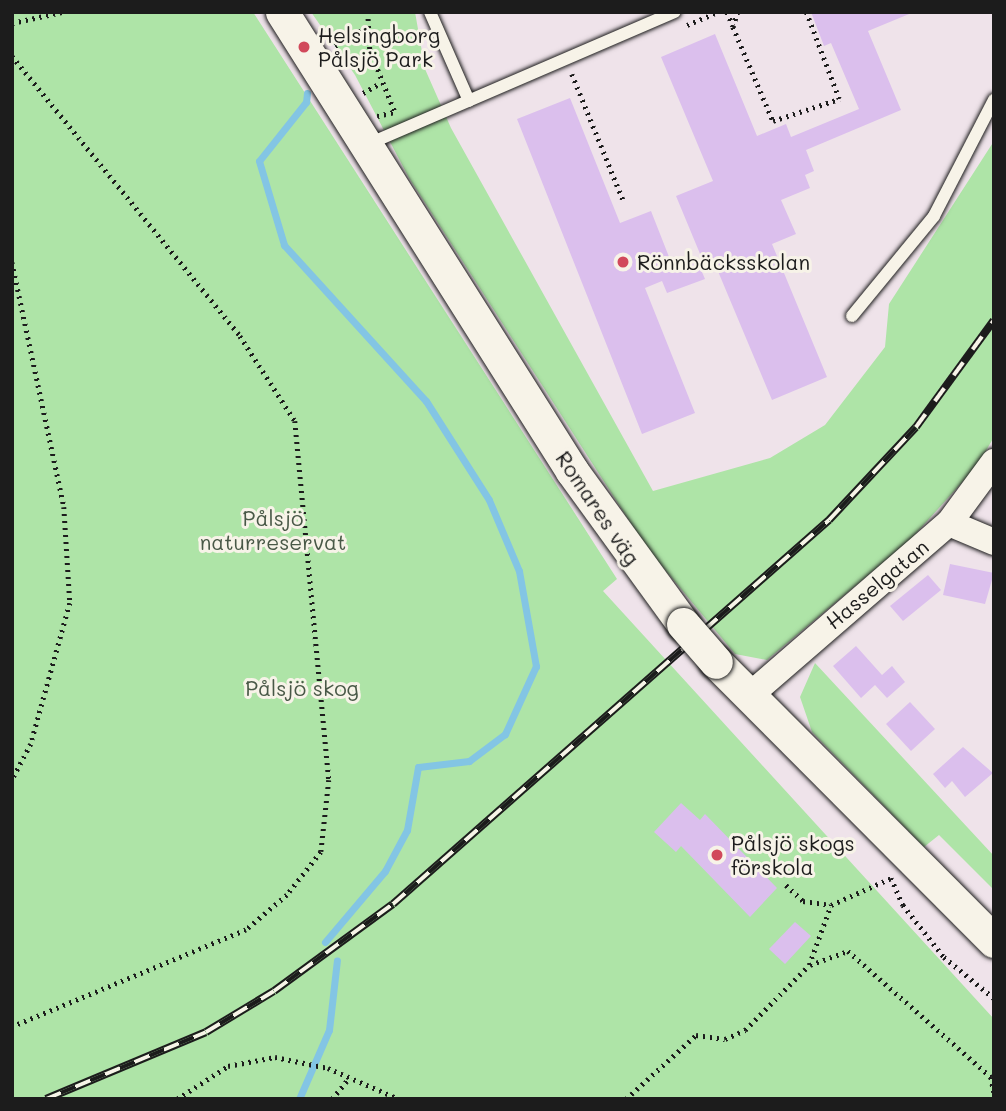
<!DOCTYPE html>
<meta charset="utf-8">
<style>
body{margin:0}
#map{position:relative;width:1006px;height:1111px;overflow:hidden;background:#efe3ea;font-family:Mali,sans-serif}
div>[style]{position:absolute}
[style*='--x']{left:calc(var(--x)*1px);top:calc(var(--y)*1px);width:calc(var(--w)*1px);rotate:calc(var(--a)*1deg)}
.green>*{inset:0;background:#aee4a7}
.stream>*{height:7px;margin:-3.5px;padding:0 3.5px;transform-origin:3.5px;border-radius:3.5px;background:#83c5e4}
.building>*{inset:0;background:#dbbfed}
.path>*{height:4.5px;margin-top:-2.25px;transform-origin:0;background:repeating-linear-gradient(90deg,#1c1c1c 0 2px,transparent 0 7px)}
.roads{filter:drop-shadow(0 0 2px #1c1c1c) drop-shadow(0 0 2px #1c1c1c)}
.service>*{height:12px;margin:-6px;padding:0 6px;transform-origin:6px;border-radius:6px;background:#f7f3e8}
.minor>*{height:26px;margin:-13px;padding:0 13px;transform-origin:13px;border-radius:13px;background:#f7f3e8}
.tertiary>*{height:33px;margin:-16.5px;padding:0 16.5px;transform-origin:16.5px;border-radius:16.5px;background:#f7f3e8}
.rail>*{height:8px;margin-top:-4px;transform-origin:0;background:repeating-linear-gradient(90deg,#f7f3e8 0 16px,#1c1c1c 0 32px);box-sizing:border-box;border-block:2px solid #1c1c1c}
.bridges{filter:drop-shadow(0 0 2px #1c1c1c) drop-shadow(0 0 2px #1c1c1c)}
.tertiary-bridge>*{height:33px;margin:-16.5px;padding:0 16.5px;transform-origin:16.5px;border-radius:16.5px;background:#f7f3e8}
.dots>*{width:19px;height:19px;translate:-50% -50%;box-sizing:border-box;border:4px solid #f7f3e8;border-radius:50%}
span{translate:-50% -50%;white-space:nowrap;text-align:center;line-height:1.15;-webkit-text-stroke:6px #f7f3e8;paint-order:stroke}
.poi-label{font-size:21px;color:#1c1c1c}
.left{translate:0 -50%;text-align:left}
.street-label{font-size:21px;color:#1c1c1c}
.park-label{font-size:21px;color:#485846}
.frame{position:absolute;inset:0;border:14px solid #1c1c1c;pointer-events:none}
</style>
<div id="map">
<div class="green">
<div style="clip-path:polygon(12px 12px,253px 12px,617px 579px,603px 591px,994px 1019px,994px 1099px,12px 1099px)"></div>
<div style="clip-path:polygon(311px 12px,415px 12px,425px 69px,451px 128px,653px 491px,770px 458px,825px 425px,885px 347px,889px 304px,994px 141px,994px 437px,977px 466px,910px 540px,767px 660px,735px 654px,646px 547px,409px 178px,355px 75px)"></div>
<div style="clip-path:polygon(815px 663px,994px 856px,994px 890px,939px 835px,924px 847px,812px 732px,800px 697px)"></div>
</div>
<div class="stream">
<div style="--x:307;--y:93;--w:9;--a:96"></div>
<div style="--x:306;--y:102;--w:75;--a:128.5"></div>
<div style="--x:259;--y:161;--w:88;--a:73.4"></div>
<div style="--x:284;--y:245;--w:211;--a:47.7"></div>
<div style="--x:426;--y:401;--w:117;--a:57.5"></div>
<div style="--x:489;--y:500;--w:77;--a:67.1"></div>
<div style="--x:519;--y:571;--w:97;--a:79.9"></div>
<div style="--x:536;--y:666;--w:75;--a:114.5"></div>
<div style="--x:505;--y:734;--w:45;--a:143.1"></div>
<div style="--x:469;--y:761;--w:51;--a:173.3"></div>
<div style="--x:418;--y:767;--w:64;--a:99.9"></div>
<div style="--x:407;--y:830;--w:47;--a:118.2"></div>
<div style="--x:385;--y:871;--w:93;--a:130.2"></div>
<div style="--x:299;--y:1099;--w:75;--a:-66.5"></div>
<div style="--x:329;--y:1030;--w:70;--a:-83.5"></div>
</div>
<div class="building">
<div style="clip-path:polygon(811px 12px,914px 12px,868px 31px,901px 110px,806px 150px,814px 171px,805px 175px,810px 188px,781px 200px,796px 234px,772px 244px,827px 377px,772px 400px,712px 257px,703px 261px,676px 196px,713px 181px,661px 57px,715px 34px,757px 136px,786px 124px,791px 137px,859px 109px,831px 43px,824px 46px)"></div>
<div style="clip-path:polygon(570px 98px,620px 223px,651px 211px,673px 267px,696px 258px,705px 279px,667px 293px,662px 281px,645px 288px,695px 413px,642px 434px,517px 119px)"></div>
<div style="clip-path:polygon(950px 564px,994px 573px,985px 604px,943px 595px)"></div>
<div style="clip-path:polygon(928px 575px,941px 590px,903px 621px,890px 606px)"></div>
<div style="clip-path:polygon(856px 646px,882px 675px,892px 666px,905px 682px,887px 698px,875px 685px,861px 698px,833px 666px)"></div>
<div style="clip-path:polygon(910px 702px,935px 729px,911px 751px,886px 724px)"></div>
<div style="clip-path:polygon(963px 747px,993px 773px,965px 797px,952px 781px,945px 788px,933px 774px)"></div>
<div style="clip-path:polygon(681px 803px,700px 820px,705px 814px,777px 888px,750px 917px,681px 846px,676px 852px,654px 832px)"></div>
<div style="clip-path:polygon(795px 922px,811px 936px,785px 964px,769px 949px)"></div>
</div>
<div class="path">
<div style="--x:368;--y:12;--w:38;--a:87"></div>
<div style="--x:370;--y:50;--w:67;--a:68"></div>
<div style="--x:727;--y:12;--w:15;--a:67"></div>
<div style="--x:738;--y:12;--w:16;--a:108"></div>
<div style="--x:733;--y:27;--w:102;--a:66.9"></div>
<div style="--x:773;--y:121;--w:70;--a:-18.4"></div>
<div style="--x:839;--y:99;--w:93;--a:-110.8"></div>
<div style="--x:12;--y:23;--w:51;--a:-12.4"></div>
<div style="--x:687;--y:25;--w:34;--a:-23"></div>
<div style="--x:335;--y:46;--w:39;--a:-31"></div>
<div style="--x:12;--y:56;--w:361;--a:50.8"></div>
<div style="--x:240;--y:336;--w:101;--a:57.1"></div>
<div style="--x:295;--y:421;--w:361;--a:84.6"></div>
<div style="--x:329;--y:780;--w:72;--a:96.3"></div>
<div style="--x:321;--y:852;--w:55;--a:128.3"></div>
<div style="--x:287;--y:895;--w:54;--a:139.5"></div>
<div style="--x:246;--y:930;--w:253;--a:157.5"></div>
<div style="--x:572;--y:74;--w:138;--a:67.9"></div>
<div style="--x:363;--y:93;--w:20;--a:-30"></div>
<div style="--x:377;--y:116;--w:18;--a:-13"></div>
<div style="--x:12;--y:262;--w:250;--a:78"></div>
<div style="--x:64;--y:507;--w:96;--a:86.4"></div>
<div style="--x:70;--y:603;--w:146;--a:105.5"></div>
<div style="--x:31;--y:744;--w:41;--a:117.8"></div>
<div style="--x:891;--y:878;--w:30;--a:66"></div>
<div style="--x:903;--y:905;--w:66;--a:51.7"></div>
<div style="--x:944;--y:957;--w:65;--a:39.4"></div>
<div style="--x:786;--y:885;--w:23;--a:43"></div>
<div style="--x:803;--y:901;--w:28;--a:8"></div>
<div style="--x:810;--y:965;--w:40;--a:-20.2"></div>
<div style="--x:848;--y:951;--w:191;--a:41.4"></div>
<div style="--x:991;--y:1077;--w:16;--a:79"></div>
<div style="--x:177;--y:1099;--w:61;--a:-32.9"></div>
<div style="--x:228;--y:1066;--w:48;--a:-10.8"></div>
<div style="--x:275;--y:1057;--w:54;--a:11.7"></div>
<div style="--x:328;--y:1068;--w:77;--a:23.6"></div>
<div style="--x:332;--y:1099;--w:28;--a:-51"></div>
<div style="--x:626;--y:1099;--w:95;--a:-42.4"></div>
<div style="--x:696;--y:1035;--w:29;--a:8"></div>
<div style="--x:725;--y:1039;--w:22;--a:-24"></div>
<div style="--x:745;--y:1030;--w:91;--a:-45.4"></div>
<div style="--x:809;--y:965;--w:64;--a:-69.9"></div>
<div style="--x:831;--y:905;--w:66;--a:-24.2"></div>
</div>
<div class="roads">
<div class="service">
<div style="--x:430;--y:12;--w:97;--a:66.3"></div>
<div style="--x:366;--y:145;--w:336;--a:-23.3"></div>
<div style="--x:852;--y:316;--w:129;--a:-50.6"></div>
<div style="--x:934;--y:216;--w:131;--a:-62.7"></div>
</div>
<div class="minor">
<div style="--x:949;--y:523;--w:49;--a:22.9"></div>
<div style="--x:749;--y:696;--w:264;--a:-40.9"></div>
<div style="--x:949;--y:523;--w:76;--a:-53.6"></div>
</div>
<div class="tertiary">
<div style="--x:282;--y:12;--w:543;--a:57.71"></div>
<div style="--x:572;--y:471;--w:189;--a:54"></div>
<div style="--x:716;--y:662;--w:394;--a:45.1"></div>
</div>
</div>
<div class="rail">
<div style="--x:46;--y:1099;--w:173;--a:-22.7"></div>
<div style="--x:206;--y:1032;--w:79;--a:-31.1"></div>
<div style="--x:274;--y:991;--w:147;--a:-36.2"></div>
<div style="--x:393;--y:904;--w:581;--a:-41.37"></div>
<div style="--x:829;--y:520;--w:127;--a:-46.9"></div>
<div style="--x:916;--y:427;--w:132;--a:-53.9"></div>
</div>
<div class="bridges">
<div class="tertiary-bridge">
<div style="--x:683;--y:624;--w:50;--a:49"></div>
</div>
</div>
<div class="dots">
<div style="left:304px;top:47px;background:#d1495b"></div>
<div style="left:623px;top:262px;background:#d1495b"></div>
<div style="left:717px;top:855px;background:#d1495b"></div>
</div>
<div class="poi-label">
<span class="left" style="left:318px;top:47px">Helsingborg<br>Pålsjö Park</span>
<span class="left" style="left:637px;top:262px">Rönnbäcksskolan</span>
<span class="left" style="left:731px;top:855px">Pålsjö skogs<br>förskola</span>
</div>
<div class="street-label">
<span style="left:598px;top:508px;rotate:56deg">Romares väg</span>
<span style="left:877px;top:584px;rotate:-40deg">Hasselgatan</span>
</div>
<div class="park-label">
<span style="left:273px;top:530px">Pålsjö<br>naturreservat</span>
<span style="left:302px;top:688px">Pålsjö skog</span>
</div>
<div class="frame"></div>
</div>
